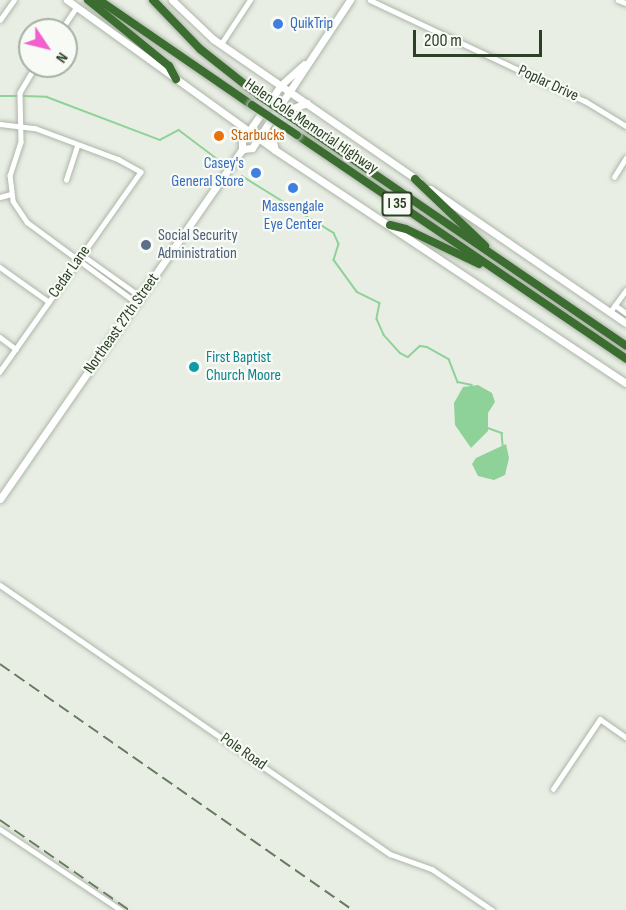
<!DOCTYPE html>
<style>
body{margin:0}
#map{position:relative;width:626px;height:910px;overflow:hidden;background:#e9eee5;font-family:"Sofia Sans Condensed",sans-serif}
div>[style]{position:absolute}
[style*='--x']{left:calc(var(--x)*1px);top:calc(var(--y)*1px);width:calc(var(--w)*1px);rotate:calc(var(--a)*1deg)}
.water>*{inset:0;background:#8ed299}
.stream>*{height:1.5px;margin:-0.75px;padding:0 0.75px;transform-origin:0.75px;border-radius:0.75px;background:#8ed299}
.roads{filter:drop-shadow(0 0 2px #acb6a7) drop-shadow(0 0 2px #acb6a7)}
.minor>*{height:4.5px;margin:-2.25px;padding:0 2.25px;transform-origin:2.25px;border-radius:2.25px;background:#fff}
.secondary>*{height:7px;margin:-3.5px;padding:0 3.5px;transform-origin:3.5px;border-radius:3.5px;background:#fff}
.motorway>*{height:8px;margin:-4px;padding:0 4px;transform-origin:4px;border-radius:4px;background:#3b6c30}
.rail>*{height:1.5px;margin-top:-0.75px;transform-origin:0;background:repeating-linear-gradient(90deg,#667b5f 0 12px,transparent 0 18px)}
.bridges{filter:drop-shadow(0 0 2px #c4cac2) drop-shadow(0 0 2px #c4cac2)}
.motorway-bridge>*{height:8px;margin:-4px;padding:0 4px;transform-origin:4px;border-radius:4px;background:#3b6c30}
.dots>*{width:16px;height:16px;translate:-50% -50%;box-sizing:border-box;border:3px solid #f8faf6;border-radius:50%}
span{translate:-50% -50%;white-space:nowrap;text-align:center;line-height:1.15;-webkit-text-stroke:4.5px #f8faf6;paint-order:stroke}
.shield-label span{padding:2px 4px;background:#f8faf6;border:2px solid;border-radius:4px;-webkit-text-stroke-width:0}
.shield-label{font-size:15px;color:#2b4024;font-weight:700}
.shop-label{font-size:16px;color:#366cbe}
.left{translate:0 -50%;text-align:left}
.right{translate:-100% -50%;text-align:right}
.street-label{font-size:16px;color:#2b4024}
.food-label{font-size:16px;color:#c56008}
.service-label{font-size:16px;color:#4e5e75}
.culture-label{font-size:16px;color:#0d838f}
.north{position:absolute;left:18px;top:18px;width:60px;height:60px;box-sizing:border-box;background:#f8faf6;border:2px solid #a6b0a2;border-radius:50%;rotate:125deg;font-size:16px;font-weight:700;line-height:24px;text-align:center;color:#2b4024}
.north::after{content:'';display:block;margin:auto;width:21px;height:27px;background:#f160cc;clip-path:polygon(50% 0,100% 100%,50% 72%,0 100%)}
.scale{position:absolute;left:413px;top:30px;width:129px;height:27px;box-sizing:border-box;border:3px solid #2b4024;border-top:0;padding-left:8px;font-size:18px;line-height:21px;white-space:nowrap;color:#2b4024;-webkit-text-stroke:4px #f8faf6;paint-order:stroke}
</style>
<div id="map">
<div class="water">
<div style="clip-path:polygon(478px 385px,492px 393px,495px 402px,488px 413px,488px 431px,471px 448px,455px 425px,454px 403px,463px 387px)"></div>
<div style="clip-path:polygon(506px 444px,509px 458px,505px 475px,494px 480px,478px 476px,472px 464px,476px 458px)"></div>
</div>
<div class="stream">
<div style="--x:0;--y:96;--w:16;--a:0"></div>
<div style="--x:23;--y:96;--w:24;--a:2"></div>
<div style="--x:47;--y:97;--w:121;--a:20.8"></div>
<div style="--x:160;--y:140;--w:21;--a:-28"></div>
<div style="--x:179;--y:130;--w:51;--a:37.1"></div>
<div style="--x:242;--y:176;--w:108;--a:31.8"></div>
<div style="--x:334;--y:233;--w:12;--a:66"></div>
<div style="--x:339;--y:244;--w:17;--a:107"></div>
<div style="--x:334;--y:260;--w:39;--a:54"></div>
<div style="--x:357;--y:292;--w:25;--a:26"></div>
<div style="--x:380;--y:303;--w:16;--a:101"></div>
<div style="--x:377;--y:319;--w:17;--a:66"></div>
<div style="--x:384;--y:335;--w:24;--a:48"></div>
<div style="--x:400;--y:353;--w:9;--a:27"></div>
<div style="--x:408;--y:357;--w:16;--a:-43"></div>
<div style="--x:420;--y:346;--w:7;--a:8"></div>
<div style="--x:427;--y:347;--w:25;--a:29"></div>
<div style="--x:449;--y:359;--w:25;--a:69"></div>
<div style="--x:458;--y:382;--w:14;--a:12"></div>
<div style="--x:488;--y:428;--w:15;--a:20"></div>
<div style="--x:502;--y:433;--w:12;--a:85"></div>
</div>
<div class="roads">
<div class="minor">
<div style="--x:370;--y:0;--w:238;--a:25.2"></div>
<div style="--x:585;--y:101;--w:48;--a:31.4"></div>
<div style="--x:618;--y:0;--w:9;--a:21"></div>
<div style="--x:0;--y:20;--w:24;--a:-55"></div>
<div style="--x:61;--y:30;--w:27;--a:-56"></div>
<div style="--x:221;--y:44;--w:53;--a:-56.6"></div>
<div style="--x:36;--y:66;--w:31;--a:121"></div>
<div style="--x:20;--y:93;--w:49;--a:88.8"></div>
<div style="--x:21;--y:142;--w:35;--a:108"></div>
<div style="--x:10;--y:175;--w:26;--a:83"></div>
<div style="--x:13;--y:201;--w:25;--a:56"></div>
<div style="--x:27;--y:222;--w:137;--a:36.4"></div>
<div style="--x:0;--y:124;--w:35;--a:7"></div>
<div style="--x:35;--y:128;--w:89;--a:20.5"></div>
<div style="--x:118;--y:159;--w:26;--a:29"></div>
<div style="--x:141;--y:172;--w:245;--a:125.2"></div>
<div style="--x:614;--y:177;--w:22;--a:-58"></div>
<div style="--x:66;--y:180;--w:36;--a:-72"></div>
<div style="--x:0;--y:197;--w:11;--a:-15"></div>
<div style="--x:79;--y:258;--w:6;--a:-9"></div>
<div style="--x:85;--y:257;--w:69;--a:35.5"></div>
<div style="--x:0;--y:267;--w:60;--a:35.5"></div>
<div style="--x:615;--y:305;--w:14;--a:36"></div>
<div style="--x:610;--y:312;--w:27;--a:-54"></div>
<div style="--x:0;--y:337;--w:20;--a:37"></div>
<div style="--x:0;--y:585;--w:474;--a:34.6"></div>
<div style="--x:390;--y:854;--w:45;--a:19.7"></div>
<div style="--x:432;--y:869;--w:73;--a:34.3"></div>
<div style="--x:553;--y:789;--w:84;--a:-56.1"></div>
<div style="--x:600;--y:719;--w:32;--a:35"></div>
<div style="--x:0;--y:829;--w:146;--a:33.8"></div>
</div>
<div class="secondary">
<div style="--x:67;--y:0;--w:256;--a:35.8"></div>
<div style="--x:275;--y:150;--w:421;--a:33.6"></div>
<div style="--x:172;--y:0;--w:57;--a:43.6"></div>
<div style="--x:213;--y:39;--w:250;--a:34.6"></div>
<div style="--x:243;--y:149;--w:9;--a:-6"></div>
<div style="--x:252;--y:148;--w:178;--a:-56.5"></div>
<div style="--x:275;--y:150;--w:12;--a:-104"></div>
<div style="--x:272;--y:138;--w:11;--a:-68"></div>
<div style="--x:276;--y:128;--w:24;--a:-54"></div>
<div style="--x:290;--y:109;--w:18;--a:-19"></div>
<div style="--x:430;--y:189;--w:237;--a:34.4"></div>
<div style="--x:0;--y:499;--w:425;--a:-55.3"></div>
<div style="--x:242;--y:150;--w:9;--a:-90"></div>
<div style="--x:242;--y:141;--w:68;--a:-55.1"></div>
<div style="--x:281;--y:85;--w:31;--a:-42"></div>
</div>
<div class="motorway">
<div style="--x:88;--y:0;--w:104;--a:39.2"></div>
<div style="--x:169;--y:66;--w:15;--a:62"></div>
<div style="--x:99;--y:0;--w:186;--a:34.5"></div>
<div style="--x:153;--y:0;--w:68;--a:46.2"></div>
<div style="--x:200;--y:49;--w:74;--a:38.4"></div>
<div style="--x:304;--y:126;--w:390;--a:34.3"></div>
<div style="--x:297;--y:135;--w:398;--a:34.2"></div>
<div style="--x:415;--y:179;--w:97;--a:43.7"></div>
<div style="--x:390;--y:225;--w:16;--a:14"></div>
<div style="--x:406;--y:229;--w:81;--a:25.6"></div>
</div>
</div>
<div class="rail">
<div style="--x:0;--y:664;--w:429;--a:34.9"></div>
<div style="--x:0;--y:820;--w:157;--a:34.9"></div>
</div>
<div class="bridges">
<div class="motorway-bridge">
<div style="--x:258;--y:95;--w:55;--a:34"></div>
<div style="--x:252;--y:105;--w:54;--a:33.7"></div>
</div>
</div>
<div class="dots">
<div style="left:278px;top:24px;background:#3f7fe0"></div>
<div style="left:219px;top:136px;background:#e8710a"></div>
<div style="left:256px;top:173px;background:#3f7fe0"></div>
<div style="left:293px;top:188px;background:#3f7fe0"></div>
<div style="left:146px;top:245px;background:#5c6f8a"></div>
<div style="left:194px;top:367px;background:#0f9aa8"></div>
</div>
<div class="shield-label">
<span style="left:397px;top:204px">I 35</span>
</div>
<div class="shop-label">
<span class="left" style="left:290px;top:24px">QuikTrip</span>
<span class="right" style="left:244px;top:173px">Casey's<br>General Store</span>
<span style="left:293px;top:216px">Massengale<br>Eye Center</span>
</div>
<div class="street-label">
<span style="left:548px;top:84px;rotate:25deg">Poplar Drive</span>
<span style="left:311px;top:127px;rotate:34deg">Helen Cole Memorial Highway</span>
<span style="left:70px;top:272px;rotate:-55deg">Cedar Lane</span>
<span style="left:122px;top:324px;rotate:-55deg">Northeast 27th Street</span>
<span style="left:243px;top:752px;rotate:35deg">Pole Road</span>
</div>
<div class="food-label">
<span class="left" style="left:231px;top:136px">Starbucks</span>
</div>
<div class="service-label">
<span class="left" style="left:158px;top:245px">Social Security<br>Administration</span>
</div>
<div class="culture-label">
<span class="left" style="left:206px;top:367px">First Baptist<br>Church Moore</span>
</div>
<div class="north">N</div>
<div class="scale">200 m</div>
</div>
